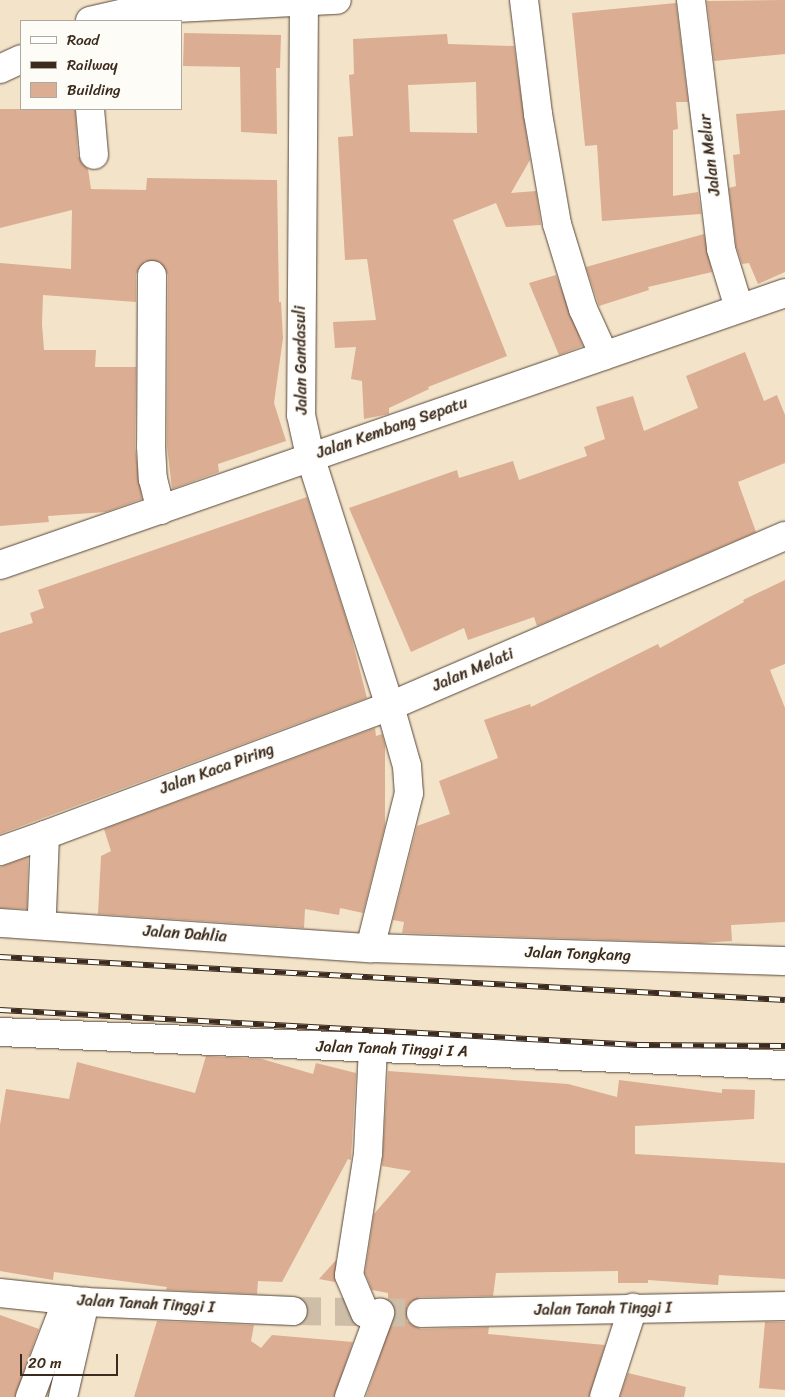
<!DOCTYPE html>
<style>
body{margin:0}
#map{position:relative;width:785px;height:1397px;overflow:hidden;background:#f3e3c9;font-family:Sriracha,sans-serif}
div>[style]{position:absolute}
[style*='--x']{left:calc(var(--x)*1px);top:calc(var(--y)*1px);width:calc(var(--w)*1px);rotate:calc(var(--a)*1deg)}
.building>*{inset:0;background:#dbad92}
.minor-tunnel>*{height:28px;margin-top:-14px;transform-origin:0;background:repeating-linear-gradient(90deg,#cebea7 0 28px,transparent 0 42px)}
.roads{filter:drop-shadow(0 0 1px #574638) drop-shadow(0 0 1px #574638)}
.minor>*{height:28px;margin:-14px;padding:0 14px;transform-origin:14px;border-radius:14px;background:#fff}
.rail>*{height:5.5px;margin-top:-2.75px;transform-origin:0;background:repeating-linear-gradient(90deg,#fdfcf7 0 11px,#3b2a1e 0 22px);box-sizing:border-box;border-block:1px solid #3b2a1e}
span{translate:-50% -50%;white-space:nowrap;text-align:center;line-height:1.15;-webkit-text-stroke:4px #fdfcf7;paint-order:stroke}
.street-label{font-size:16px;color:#3b2a1e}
.legend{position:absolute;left:20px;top:20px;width:162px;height:90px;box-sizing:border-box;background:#fdfcf7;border:1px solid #afa8a0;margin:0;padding:6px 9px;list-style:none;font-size:15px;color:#3b2a1e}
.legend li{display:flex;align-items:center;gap:10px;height:25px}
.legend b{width:25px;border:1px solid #afa8a0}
.scale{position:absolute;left:20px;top:1354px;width:98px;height:22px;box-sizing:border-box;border:2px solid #3b2a1e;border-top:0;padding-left:6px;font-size:15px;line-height:18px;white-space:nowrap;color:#3b2a1e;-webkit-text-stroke:4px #fdfcf7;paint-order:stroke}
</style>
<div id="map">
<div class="building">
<div style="clip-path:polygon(785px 0,785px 54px,714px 61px,707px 1px)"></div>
<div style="clip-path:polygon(676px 3px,688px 102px,676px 102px,678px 129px,673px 130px,673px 196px,698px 192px,701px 214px,602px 221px,597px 145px,585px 146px,572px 13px)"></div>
<div style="clip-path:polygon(184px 33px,281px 35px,280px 68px,276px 68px,277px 134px,241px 132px,240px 67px,183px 66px)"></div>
<div style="clip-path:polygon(evenodd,447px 34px,448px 44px,514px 46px,530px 160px,511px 193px,536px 191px,541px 225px,506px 227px,496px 203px,453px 220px,507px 356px,428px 387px,429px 389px,389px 408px,389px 414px,364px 419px,362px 381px,351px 379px,356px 347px,335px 348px,333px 322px,376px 320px,367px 259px,345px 260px,338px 137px,353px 136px,349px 75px,354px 74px,353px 39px,447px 34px,476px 82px,477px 133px,410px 132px,408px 85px,476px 82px)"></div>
<div style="clip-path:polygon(0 109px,75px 109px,78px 156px,88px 169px,91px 189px,146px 190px,147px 178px,277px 180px,279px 302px,281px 302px,283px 338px,274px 403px,286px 441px,218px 464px,219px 472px,172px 489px,167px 446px,168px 275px,160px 262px,145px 261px,136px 274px,136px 302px,43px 295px,42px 324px,44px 350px,96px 350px,95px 367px,136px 367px,135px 447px,142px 499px,106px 512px,48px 516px,49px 522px,0 526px,0 263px,71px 269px,72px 210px,0 228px)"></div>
<div style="clip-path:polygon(785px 110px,785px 272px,758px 284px,749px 263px,742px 264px,736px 246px,729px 188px,736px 186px,733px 155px,740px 154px,736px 114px)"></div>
<div style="clip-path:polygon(704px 234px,712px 272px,648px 287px,649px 290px,599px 306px,586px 267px)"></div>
<div style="clip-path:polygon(556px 275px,583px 346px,559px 355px,529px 283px)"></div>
<div style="clip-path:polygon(745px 352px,764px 401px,777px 395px,785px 415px,785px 463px,738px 482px,756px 532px,537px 626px,534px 617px,468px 640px,464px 628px,411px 652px,349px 508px,457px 470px,459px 478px,513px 461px,519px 480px,587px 456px,584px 447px,605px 439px,596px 407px,633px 396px,644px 431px,698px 408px,686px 376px)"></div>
<div style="clip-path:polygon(307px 497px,349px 628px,367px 698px,0 834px,0 633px,33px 623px,30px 613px,44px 608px,38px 590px)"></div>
<div style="clip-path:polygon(785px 580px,785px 664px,770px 670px,785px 708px,785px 922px,731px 925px,732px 941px,700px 943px,402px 933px,404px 922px,393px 920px,417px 826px,450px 814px,439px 781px,498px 758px,484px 720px,530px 704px,531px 707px,658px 644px,660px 648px,744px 602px,743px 600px)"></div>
<div style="clip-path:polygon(375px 728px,376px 736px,382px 734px,385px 745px,385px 826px,363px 913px,340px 908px,339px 915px,305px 909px,304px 928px,98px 914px,101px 856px,111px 851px,104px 829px)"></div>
<div style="clip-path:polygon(28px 857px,27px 909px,0 908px,0 867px)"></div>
<div style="clip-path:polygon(206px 1056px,262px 1059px,313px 1074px,316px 1063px,356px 1073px,351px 1160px,348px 1159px,282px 1282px,258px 1281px,257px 1294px,166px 1290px,167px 1287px,54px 1272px,53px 1280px,0 1271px,0 1125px,6px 1089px,69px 1099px,77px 1062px,195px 1093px)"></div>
<div style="clip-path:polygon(388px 1071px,568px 1084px,617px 1097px,619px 1080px,722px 1093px,722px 1089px,755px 1090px,754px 1119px,635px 1126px,635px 1154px,785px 1163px,785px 1279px,719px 1275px,718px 1285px,648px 1280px,648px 1283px,618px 1283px,618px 1271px,496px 1273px,493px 1296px,420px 1297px,407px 1306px,407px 1321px,421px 1329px,489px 1327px,488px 1334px,605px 1345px,589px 1397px,366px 1397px,395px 1311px,388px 1300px,388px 1293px,372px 1290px,365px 1273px,374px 1214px,411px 1171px,382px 1166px)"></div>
<div style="clip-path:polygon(336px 1260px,335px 1282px,319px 1279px)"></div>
<div style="clip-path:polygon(0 1315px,39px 1329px,15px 1397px,0 1397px)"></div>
<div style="clip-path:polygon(157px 1321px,254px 1325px,251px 1341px,261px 1348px,272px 1335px,353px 1342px,334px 1397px,134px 1397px)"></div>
<div style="clip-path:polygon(765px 1322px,785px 1322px,785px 1390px,759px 1388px)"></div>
<div style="clip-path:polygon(628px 1373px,686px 1387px,684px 1397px,620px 1397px)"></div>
</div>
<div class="minor-tunnel">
<div style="--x:293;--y:1311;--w:128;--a:0.9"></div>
</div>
<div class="roads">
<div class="minor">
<div style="--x:304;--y:0;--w:415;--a:90.4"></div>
<div style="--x:301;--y:415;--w:42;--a:77.6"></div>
<div style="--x:310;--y:456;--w:262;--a:72.3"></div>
<div style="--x:390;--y:706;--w:62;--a:74.2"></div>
<div style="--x:407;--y:766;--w:27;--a:86"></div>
<div style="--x:409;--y:793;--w:160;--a:104.1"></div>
<div style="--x:524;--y:0;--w:115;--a:83"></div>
<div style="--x:538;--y:114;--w:112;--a:80.2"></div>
<div style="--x:557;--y:224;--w:89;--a:73"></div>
<div style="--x:583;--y:309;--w:51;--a:65.5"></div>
<div style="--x:691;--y:0;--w:251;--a:83.1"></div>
<div style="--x:721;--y:249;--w:62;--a:73"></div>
<div style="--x:90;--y:21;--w:48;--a:-13.2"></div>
<div style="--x:137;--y:10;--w:200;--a:-2.9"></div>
<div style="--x:0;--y:69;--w:23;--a:-25"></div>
<div style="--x:90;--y:109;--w:46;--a:85"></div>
<div style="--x:152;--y:275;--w:171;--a:90.3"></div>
<div style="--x:151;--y:446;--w:33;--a:87"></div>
<div style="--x:153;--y:479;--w:32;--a:76"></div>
<div style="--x:0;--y:565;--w:831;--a:-19.11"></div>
<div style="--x:0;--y:851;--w:48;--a:-19.6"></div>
<div style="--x:42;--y:913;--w:78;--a:-87.8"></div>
<div style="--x:45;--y:835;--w:368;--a:-20.5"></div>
<div style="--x:390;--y:706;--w:430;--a:-23.3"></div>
<div style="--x:0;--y:923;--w:371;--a:3.9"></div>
<div style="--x:370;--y:948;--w:415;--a:1.8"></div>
<div style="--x:0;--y:1032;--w:786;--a:2.41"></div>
<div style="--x:0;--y:1293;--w:85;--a:6"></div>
<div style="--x:85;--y:1302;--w:208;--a:2.5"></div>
<div style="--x:365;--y:1313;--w:41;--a:-112.8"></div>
<div style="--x:349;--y:1275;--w:123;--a:-81.1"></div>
<div style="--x:368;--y:1153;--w:105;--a:-87.3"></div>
<div style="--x:421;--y:1313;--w:364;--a:-1.1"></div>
<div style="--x:30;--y:1397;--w:104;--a:-69.1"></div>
<div style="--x:63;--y:1397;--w:98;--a:-77"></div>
<div style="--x:349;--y:1397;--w:90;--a:-69.7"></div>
<div style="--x:604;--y:1397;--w:94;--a:-72"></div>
</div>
</div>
<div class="rail">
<div style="--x:0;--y:957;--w:786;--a:3.14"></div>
<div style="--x:0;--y:1010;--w:639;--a:3.14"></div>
<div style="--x:638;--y:1045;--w:147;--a:0.4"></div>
</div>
<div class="street-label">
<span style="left:710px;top:155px;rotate:-97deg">Jalan Melur</span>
<span style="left:301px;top:360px;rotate:-91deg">Jalan Gandasuli</span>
<span style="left:392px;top:428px;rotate:-19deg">Jalan Kembang Sepatu</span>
<span style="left:473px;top:670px;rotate:-23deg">Jalan Melati</span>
<span style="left:217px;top:769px;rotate:-20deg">Jalan Kaca Piring</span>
<span style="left:185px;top:934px;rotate:4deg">Jalan Dahlia</span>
<span style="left:578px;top:954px;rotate:2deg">Jalan Tongkang</span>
<span style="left:392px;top:1049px;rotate:2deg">Jalan Tanah Tinggi I A</span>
<span style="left:146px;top:1304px;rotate:3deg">Jalan Tanah Tinggi I</span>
<span style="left:603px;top:1309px;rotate:-1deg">Jalan Tanah Tinggi I</span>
</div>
<ul class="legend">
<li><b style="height:6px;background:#fff"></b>Road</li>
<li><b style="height:6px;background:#3b2a1e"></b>Railway</li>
<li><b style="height:14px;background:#dbad92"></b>Building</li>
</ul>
<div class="scale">20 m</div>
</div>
